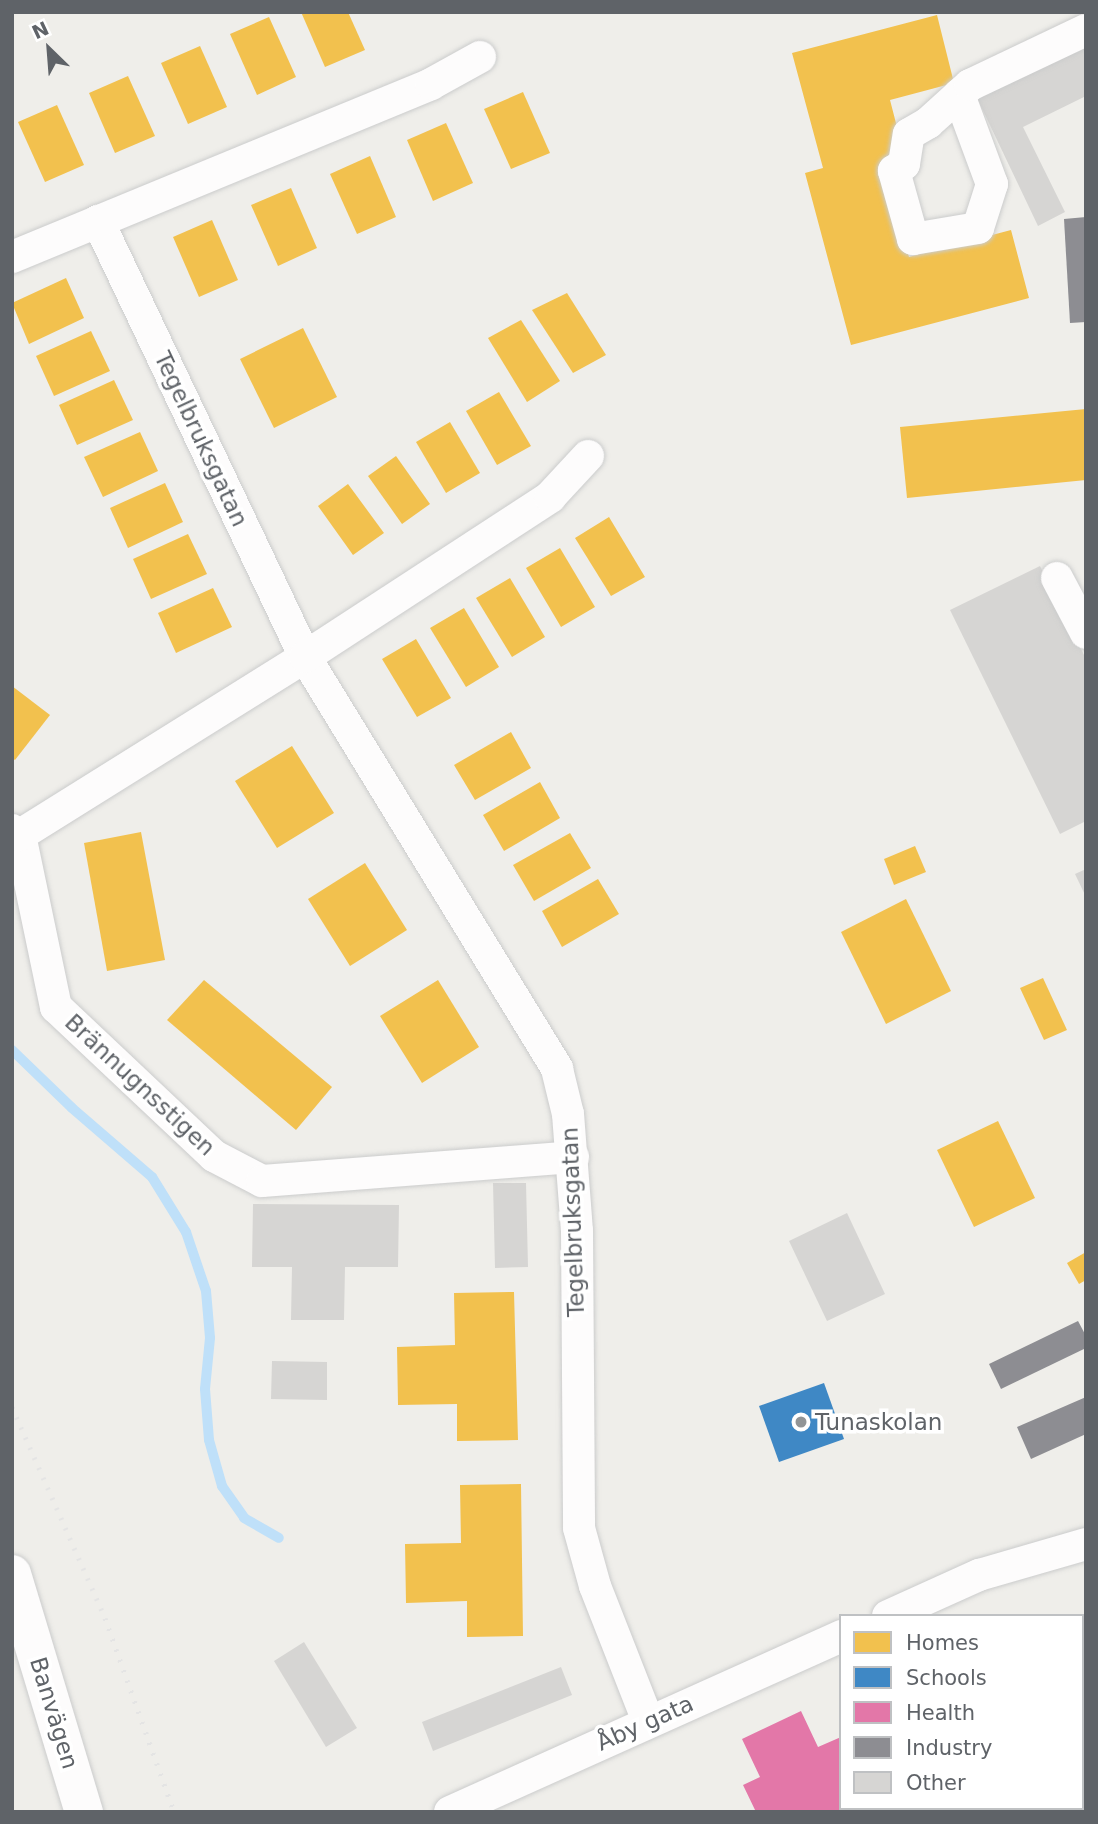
<!DOCTYPE html>
<meta charset="utf-8">
<style>
body{margin:0}
#map{position:relative;width:1098px;height:1824px;overflow:hidden;background:#efeeea;font-family:"DejaVu Sans",sans-serif}
div>[style]{position:absolute}
[style*='--x']{left:calc(var(--x)*1px);top:calc(var(--y)*1px);width:calc(var(--w)*1px);rotate:calc(var(--a)*1deg)}
.homes>*{inset:0;background:#f2c14e}
.schools>*{inset:0;background:#3f88c5}
.health>*{inset:0;background:#e377a8}
.industry>*{inset:0;background:#8d8d92}
.stream>*{height:10px;margin:-5px;padding:0 5px;transform-origin:5px;border-radius:5px;background:#bfe0f9}
.building>*{inset:0;background:#d6d5d3}
.roads{filter:drop-shadow(0 0 2px #cbcccc) drop-shadow(0 0 2px #cbcccc)}
.minor>*{height:32px;margin:-16px;padding:0 16px;transform-origin:16px;border-radius:16px;background:#fdfcfc}
.tertiary>*{height:38px;margin:-19px;padding:0 19px;transform-origin:19px;border-radius:19px;background:#fdfcfc}
.rail>*{height:5px;margin-top:-2.5px;transform-origin:0;background:repeating-linear-gradient(90deg,#e4e4e4 0 2px,transparent 0 11px)}
.dots>*{width:19px;height:19px;translate:-50% -50%;box-sizing:border-box;border:4px solid #fff;border-radius:50%}
span{translate:-50% -50%;white-space:nowrap;text-align:center;line-height:1.15;-webkit-text-stroke:7px #fff;paint-order:stroke}
.street-label{font-size:23px;color:#5f6368}
.poi-label{font-size:23px;color:#5f6368}
.left{translate:0 -50%;text-align:left}
.frame{position:absolute;inset:0;border:14px solid #5f6368;pointer-events:none}
.legend{position:absolute;left:839px;top:1614px;width:245px;height:196px;box-sizing:border-box;background:#fff;border:2px solid #bfc1c3;margin:0;padding:9px 12px;list-style:none;font-size:21px;color:#5f6368}
.legend li{display:flex;align-items:center;gap:14px;height:35px}
.legend b{width:35px;border:2px solid #bfc1c3}
.north{position:absolute;left:14px;top:14px;width:70px;height:70px;-webkit-text-stroke:5px #fff;paint-order:stroke;rotate:335deg;font-size:19px;font-weight:700;line-height:28px;text-align:center;color:#5f6368}
.north::after{content:'';display:block;margin:auto;width:24px;height:32px;background:#5f6368;clip-path:polygon(50% 0,100% 100%,50% 72%,0 100%)}
</style>
<div id="map">
<div class="homes">
<div style="clip-path:polygon(301px 12px,348px 12px,365px 50px,325px 67px)"></div>
<div style="clip-path:polygon(937px 15px,954px 83px,890px 100px,904px 154px,883px 159px,909px 257px,1011px 230px,1029px 298px,851px 345px,805px 173px,823px 168px,792px 53px)"></div>
<div style="clip-path:polygon(269px 17px,296px 77px,257px 95px,230px 34px)"></div>
<div style="clip-path:polygon(200px 46px,227px 107px,188px 124px,161px 63px)"></div>
<div style="clip-path:polygon(128px 76px,155px 136px,115px 153px,89px 93px)"></div>
<div style="clip-path:polygon(523px 92px,550px 153px,511px 169px,484px 109px)"></div>
<div style="clip-path:polygon(57px 105px,84px 165px,45px 182px,18px 122px)"></div>
<div style="clip-path:polygon(446px 123px,473px 183px,433px 201px,407px 140px)"></div>
<div style="clip-path:polygon(370px 156px,396px 217px,357px 234px,330px 174px)"></div>
<div style="clip-path:polygon(291px 188px,317px 248px,278px 266px,251px 205px)"></div>
<div style="clip-path:polygon(212px 220px,238px 280px,199px 297px,173px 237px)"></div>
<div style="clip-path:polygon(66px 278px,84px 318px,29px 344px,12px 303px)"></div>
<div style="clip-path:polygon(567px 293px,606px 355px,573px 373px,532px 310px)"></div>
<div style="clip-path:polygon(521px 320px,560px 381px,527px 402px,488px 338px)"></div>
<div style="clip-path:polygon(303px 328px,337px 397px,274px 428px,240px 359px)"></div>
<div style="clip-path:polygon(91px 331px,110px 371px,54px 396px,36px 356px)"></div>
<div style="clip-path:polygon(114px 380px,133px 420px,77px 445px,59px 405px)"></div>
<div style="clip-path:polygon(499px 392px,531px 446px,497px 465px,466px 411px)"></div>
<div style="clip-path:polygon(1086px 409px,1086px 480px,907px 498px,900px 427px)"></div>
<div style="clip-path:polygon(450px 422px,480px 473px,446px 493px,416px 442px)"></div>
<div style="clip-path:polygon(140px 432px,158px 471px,103px 497px,84px 457px)"></div>
<div style="clip-path:polygon(396px 456px,430px 504px,402px 524px,368px 476px)"></div>
<div style="clip-path:polygon(165px 483px,183px 522px,128px 548px,110px 508px)"></div>
<div style="clip-path:polygon(348px 484px,384px 533px,353px 555px,318px 506px)"></div>
<div style="clip-path:polygon(609px 517px,645px 577px,611px 596px,575px 538px)"></div>
<div style="clip-path:polygon(188px 534px,207px 574px,151px 599px,133px 559px)"></div>
<div style="clip-path:polygon(560px 548px,595px 607px,561px 627px,526px 568px)"></div>
<div style="clip-path:polygon(510px 578px,545px 637px,512px 657px,476px 598px)"></div>
<div style="clip-path:polygon(213px 588px,232px 627px,176px 653px,158px 613px)"></div>
<div style="clip-path:polygon(464px 608px,499px 667px,466px 687px,430px 628px)"></div>
<div style="clip-path:polygon(416px 639px,451px 698px,417px 717px,382px 659px)"></div>
<div style="clip-path:polygon(12px 686px,50px 715px,15px 760px,12px 758px)"></div>
<div style="clip-path:polygon(511px 732px,531px 768px,475px 800px,454px 765px)"></div>
<div style="clip-path:polygon(292px 746px,334px 813px,277px 848px,235px 781px)"></div>
<div style="clip-path:polygon(540px 782px,560px 818px,504px 851px,483px 815px)"></div>
<div style="clip-path:polygon(141px 832px,165px 960px,107px 971px,84px 843px)"></div>
<div style="clip-path:polygon(570px 833px,591px 868px,534px 901px,513px 865px)"></div>
<div style="clip-path:polygon(915px 846px,926px 872px,894px 885px,884px 859px)"></div>
<div style="clip-path:polygon(365px 863px,407px 930px,350px 966px,308px 899px)"></div>
<div style="clip-path:polygon(598px 879px,619px 914px,562px 947px,542px 911px)"></div>
<div style="clip-path:polygon(906px 899px,951px 991px,886px 1024px,841px 932px)"></div>
<div style="clip-path:polygon(1043px 978px,1067px 1030px,1044px 1040px,1020px 988px)"></div>
<div style="clip-path:polygon(204px 980px,332px 1087px,296px 1130px,167px 1020px)"></div>
<div style="clip-path:polygon(438px 980px,479px 1047px,422px 1083px,380px 1016px)"></div>
<div style="clip-path:polygon(998px 1121px,1035px 1198px,974px 1227px,937px 1150px)"></div>
<div style="clip-path:polygon(1086px 1252px,1086px 1280px,1079px 1284px,1067px 1263px)"></div>
<div style="clip-path:polygon(514px 1292px,518px 1440px,457px 1441px,457px 1404px,398px 1405px,397px 1347px,455px 1345px,454px 1293px)"></div>
<div style="clip-path:polygon(521px 1484px,523px 1636px,467px 1637px,467px 1601px,406px 1603px,405px 1544px,461px 1543px,460px 1485px)"></div>
</div>
<div class="schools">
<div style="clip-path:polygon(824px 1383px,844px 1439px,779px 1462px,759px 1406px)"></div>
</div>
<div class="health">
<div style="clip-path:polygon(801px 1711px,818px 1747px,841px 1737px,841px 1808px,1069px 1808px,1071px 1812px,756px 1812px,743px 1785px,760px 1777px,742px 1739px)"></div>
</div>
<div class="industry">
<div style="clip-path:polygon(1086px 217px,1086px 322px,1070px 323px,1064px 219px)"></div>
<div style="clip-path:polygon(1078px 1321px,1086px 1336px,1086px 1348px,1001px 1389px,989px 1364px)"></div>
<div style="clip-path:polygon(1086px 1397px,1086px 1434px,1031px 1459px,1017px 1427px)"></div>
</div>
<div class="stream">
<div style="--x:12;--y:1050;--w:83;--a:44"></div>
<div style="--x:72;--y:1108;--w:106;--a:40.8"></div>
<div style="--x:152;--y:1177;--w:65;--a:58.3"></div>
<div style="--x:186;--y:1232;--w:62;--a:71.3"></div>
<div style="--x:206;--y:1291;--w:47;--a:85.1"></div>
<div style="--x:210;--y:1338;--w:51;--a:95.6"></div>
<div style="--x:205;--y:1389;--w:51;--a:85.5"></div>
<div style="--x:209;--y:1440;--w:48;--a:74.2"></div>
<div style="--x:222;--y:1486;--w:39;--a:55"></div>
<div style="--x:244;--y:1518;--w:40;--a:29.7"></div>
</div>
<div class="building">
<div style="clip-path:polygon(1086px 46px,1086px 96px,1023px 127px,1065px 212px,1038px 226px,977px 98px)"></div>
<div style="clip-path:polygon(1040px 566px,1086px 659px,1086px 821px,1060px 834px,950px 610px)"></div>
<div style="clip-path:polygon(1086px 869px,1086px 897px,1075px 874px)"></div>
<div style="clip-path:polygon(493px 1183px,526px 1183px,528px 1267px,495px 1268px)"></div>
<div style="clip-path:polygon(253px 1204px,399px 1205px,398px 1267px,345px 1267px,344px 1320px,291px 1320px,292px 1267px,252px 1267px)"></div>
<div style="clip-path:polygon(847px 1213px,885px 1294px,827px 1321px,789px 1241px)"></div>
<div style="clip-path:polygon(272px 1361px,327px 1362px,327px 1400px,271px 1399px)"></div>
<div style="clip-path:polygon(304px 1642px,357px 1728px,326px 1747px,274px 1661px)"></div>
<div style="clip-path:polygon(561px 1667px,572px 1695px,433px 1751px,422px 1722px)"></div>
<div style="clip-path:polygon(1086px 1705px,1086px 1799px,1082px 1792px,1082px 1707px)"></div>
</div>
<div class="roads">
<div class="minor">
<div style="--x:959;--y:95;--w:95;--a:69.7"></div>
<div style="--x:992;--y:184;--w:46;--a:107.7"></div>
<div style="--x:978;--y:228;--w:66;--a:170.4"></div>
<div style="--x:913;--y:239;--w:71;--a:-105.6"></div>
<div style="--x:894;--y:171;--w:12;--a:-35"></div>
<div style="--x:904;--y:164;--w:30;--a:-81"></div>
<div style="--x:909;--y:134;--w:22;--a:-30"></div>
<div style="--x:928;--y:123;--w:42;--a:-42.1"></div>
<div style="--x:959;--y:95;--w:15;--a:-42"></div>
<div style="--x:970;--y:85;--w:128;--a:-25.4"></div>
<div style="--x:98;--y:221;--w:483;--a:64.6"></div>
<div style="--x:305;--y:657;--w:483;--a:58.5"></div>
<div style="--x:557;--y:1069;--w:46;--a:76.3"></div>
<div style="--x:568;--y:1114;--w:117;--a:85.6"></div>
<div style="--x:577;--y:1231;--w:297;--a:89.6"></div>
<div style="--x:579;--y:1528;--w:60;--a:74.6"></div>
<div style="--x:595;--y:1586;--w:145;--a:68.6"></div>
<div style="--x:12;--y:257;--w:453;--a:-22.4"></div>
<div style="--x:431;--y:84;--w:56;--a:-28.9"></div>
<div style="--x:1057;--y:578;--w:62;--a:62.2"></div>
<div style="--x:12;--y:830;--w:9;--a:32"></div>
<div style="--x:20;--y:835;--w:176;--a:78.2"></div>
<div style="--x:56;--y:1007;--w:217;--a:43.3"></div>
<div style="--x:214;--y:1156;--w:54;--a:27.5"></div>
<div style="--x:262;--y:1181;--w:312;--a:-4.4"></div>
<div style="--x:20;--y:835;--w:336;--a:-32"></div>
<div style="--x:305;--y:657;--w:293;--a:-33.1"></div>
<div style="--x:550;--y:497;--w:56;--a:-47.2"></div>
<div style="--x:888;--y:1616;--w:100;--a:-24.3"></div>
<div style="--x:979;--y:1575;--w:111;--a:-16.2"></div>
<div style="--x:450;--y:1812;--w:429;--a:-24.2"></div>
</div>
<div class="tertiary">
<div style="--x:12;--y:1574;--w:249;--a:73.2"></div>
</div>
</div>
<div class="rail">
<div style="--x:12;--y:1407;--w:231;--a:66.2"></div>
<div style="--x:105;--y:1618;--w:206;--a:70.4"></div>
</div>
<div class="dots">
<div style="left:801px;top:1422px;background:#919496"></div>
</div>
<div class="street-label">
<span style="left:201px;top:439px;rotate:65deg">Tegelbruksgatan</span>
<span style="left:140px;top:1085px;rotate:43deg">Brännugnsstigen</span>
<span style="left:573px;top:1222px;rotate:-92deg">Tegelbruksgatan</span>
<span style="left:54px;top:1713px;rotate:73deg">Banvägen</span>
<span style="left:645px;top:1723px;rotate:-24deg">Åby gata</span>
</div>
<div class="poi-label">
<span class="left" style="left:815px;top:1422px">Tunaskolan</span>
</div>
<div class="frame"></div>
<ul class="legend">
<li><b style="height:19px;background:#f2c14e"></b>Homes</li>
<li><b style="height:19px;background:#3f88c5"></b>Schools</li>
<li><b style="height:19px;background:#e377a8"></b>Health</li>
<li><b style="height:19px;background:#8d8d92"></b>Industry</li>
<li><b style="height:19px;background:#d6d5d3"></b>Other</li>
</ul>
<div class="north">N</div>
</div>
